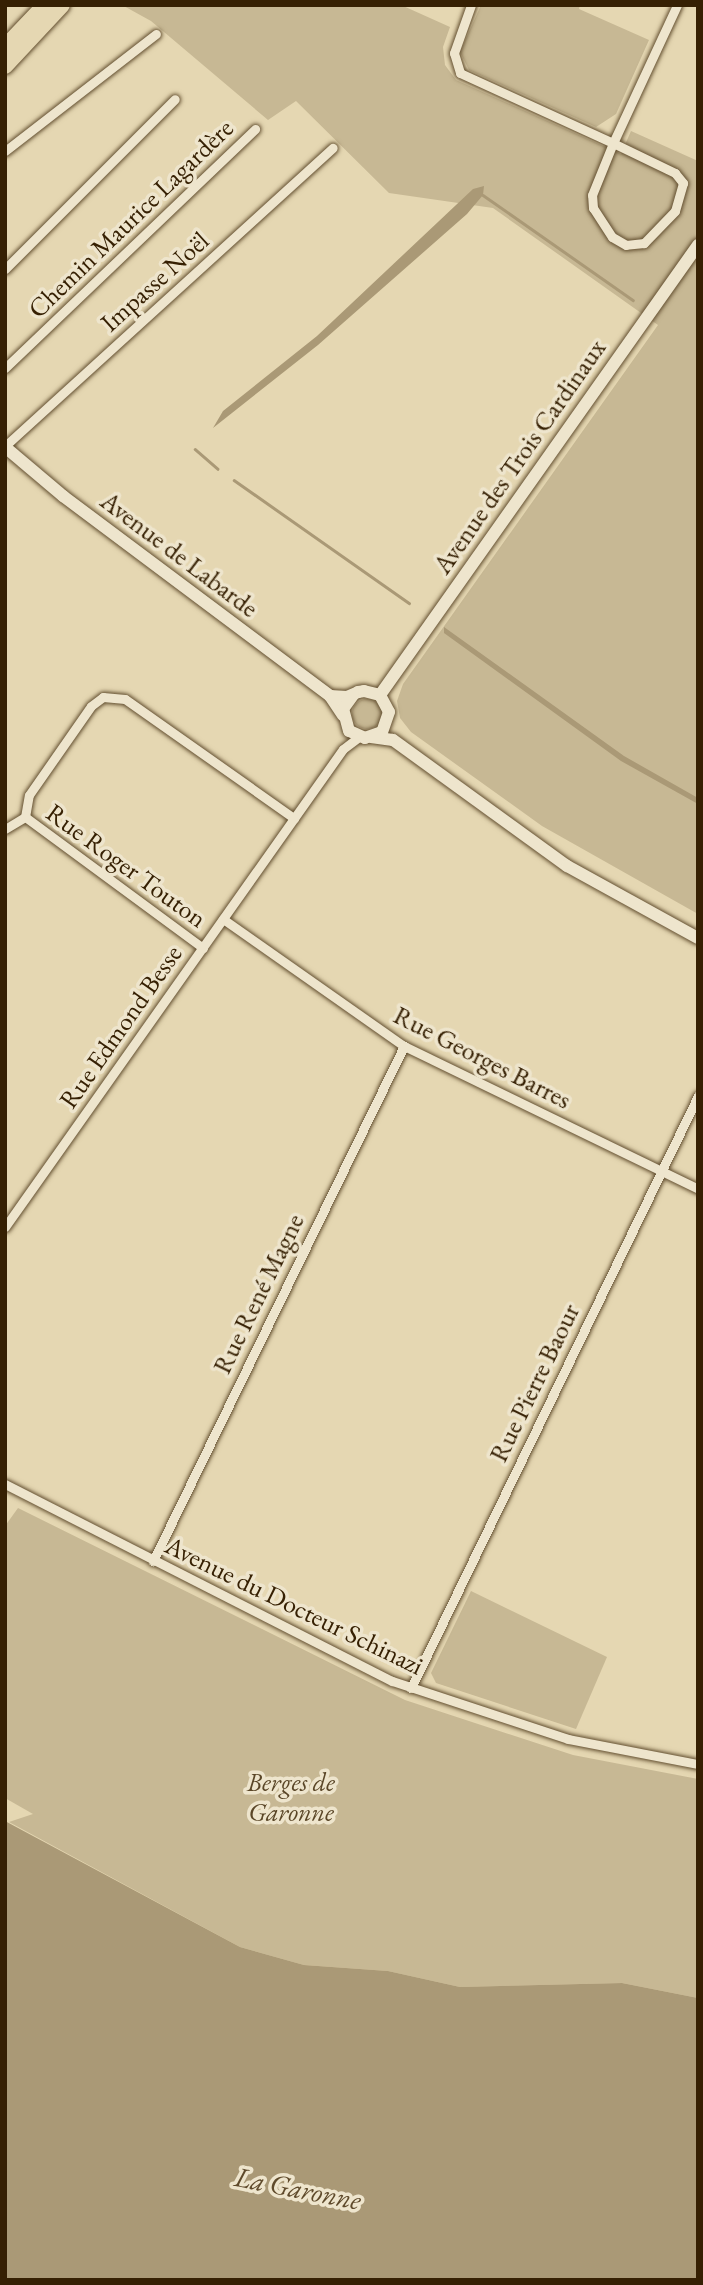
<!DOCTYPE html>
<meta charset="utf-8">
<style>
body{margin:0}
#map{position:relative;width:703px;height:2285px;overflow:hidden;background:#e5d7b2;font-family:"EB Garamond",serif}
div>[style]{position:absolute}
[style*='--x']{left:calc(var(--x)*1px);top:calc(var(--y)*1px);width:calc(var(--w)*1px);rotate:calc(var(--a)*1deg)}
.green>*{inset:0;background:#c7b894}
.round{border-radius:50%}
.water>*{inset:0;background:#aa9976}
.stream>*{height:2.5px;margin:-1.25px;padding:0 1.25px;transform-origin:1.25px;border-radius:1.25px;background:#aa9976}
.roads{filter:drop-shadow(0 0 2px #624e2f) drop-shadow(0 0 2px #624e2f)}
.minor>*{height:9px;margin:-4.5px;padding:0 4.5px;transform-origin:4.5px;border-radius:4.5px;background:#eee5cd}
.secondary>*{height:12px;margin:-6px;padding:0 6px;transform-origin:6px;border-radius:6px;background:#eee5cd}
.motorway>*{height:16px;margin:-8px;padding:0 8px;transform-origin:8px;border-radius:8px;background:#e5d7b2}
span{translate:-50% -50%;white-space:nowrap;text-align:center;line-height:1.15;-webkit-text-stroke:7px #eee5cd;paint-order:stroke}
.street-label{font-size:26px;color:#362003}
.park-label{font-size:26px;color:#5a4627;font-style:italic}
.water-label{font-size:28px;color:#5f4a2b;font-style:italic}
.frame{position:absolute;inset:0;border:7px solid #362003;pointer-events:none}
</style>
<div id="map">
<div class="green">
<div style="clip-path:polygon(122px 5px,401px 5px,450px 27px,443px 47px,445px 65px,456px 80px,621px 154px,631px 131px,698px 161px,698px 914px,542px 826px,411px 732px,400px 718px,397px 701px,403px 684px,658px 325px,493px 208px,389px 193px,296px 101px,268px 120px,151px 21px)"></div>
<div style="clip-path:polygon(481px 5px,580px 5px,579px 9px,649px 40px,616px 114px,596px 127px,469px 70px,460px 52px)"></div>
<div class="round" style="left:352px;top:699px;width:30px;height:30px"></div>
<div style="clip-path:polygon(18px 1508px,405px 1700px,573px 1755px,698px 1779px,698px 1998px,622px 1983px,460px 1987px,388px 1971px,304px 1965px,240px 1947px,9px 1822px,33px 1814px,5px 1798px,5px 1526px)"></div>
<div style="clip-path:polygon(471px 1591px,607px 1657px,576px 1729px,436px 1683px,431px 1673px)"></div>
</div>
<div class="water">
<div style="clip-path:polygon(484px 186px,483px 195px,467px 214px,318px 345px,213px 428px,223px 411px,317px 336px,473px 189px)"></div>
<div style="clip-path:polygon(444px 627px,624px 756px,698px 798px,698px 804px,621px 761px,444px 633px)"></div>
<div style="clip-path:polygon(5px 1821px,240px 1947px,304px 1965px,388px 1971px,460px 1987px,622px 1983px,698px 1998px,698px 2280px,5px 2280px)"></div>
</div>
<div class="stream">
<div style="--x:483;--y:195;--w:183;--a:35"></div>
<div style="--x:195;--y:449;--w:30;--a:41"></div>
<div style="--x:234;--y:480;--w:214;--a:35.1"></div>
</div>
<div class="roads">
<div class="minor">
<div style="--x:471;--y:5;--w:51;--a:109.5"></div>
<div style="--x:454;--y:53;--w:21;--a:73"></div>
<div style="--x:460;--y:73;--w:168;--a:24.6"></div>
<div style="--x:613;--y:143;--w:152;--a:-65.1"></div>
<div style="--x:613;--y:143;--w:69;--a:25.8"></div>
<div style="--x:675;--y:173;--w:13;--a:51"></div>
<div style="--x:683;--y:183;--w:29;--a:106"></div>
<div style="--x:675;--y:211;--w:45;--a:134.1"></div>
<div style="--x:644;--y:243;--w:18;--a:174"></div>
<div style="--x:626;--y:245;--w:16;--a:-150"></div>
<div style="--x:612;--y:237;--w:35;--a:-123"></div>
<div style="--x:593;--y:208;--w:13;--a:-94"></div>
<div style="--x:592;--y:195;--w:56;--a:-68"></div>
<div style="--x:5;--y:151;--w:191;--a:-37.8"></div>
<div style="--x:5;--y:269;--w:240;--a:-45"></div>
<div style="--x:5;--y:368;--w:346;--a:-43.7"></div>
<div style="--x:5;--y:446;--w:443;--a:-42.3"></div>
<div style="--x:5;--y:829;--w:23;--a:-31"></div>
<div style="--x:223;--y:919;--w:221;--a:35.1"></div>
<div style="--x:404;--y:1046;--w:327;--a:25.9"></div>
<div style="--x:203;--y:948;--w:221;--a:-143.6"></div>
<div style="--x:25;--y:817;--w:22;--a:-80"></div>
<div style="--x:29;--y:795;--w:108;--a:-55.1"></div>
<div style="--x:91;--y:706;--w:15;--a:-37"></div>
<div style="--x:103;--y:697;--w:22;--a:5"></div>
<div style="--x:125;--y:699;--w:207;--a:35.2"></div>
<div style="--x:5;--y:1227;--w:585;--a:-54.74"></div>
<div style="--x:343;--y:749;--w:20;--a:-37"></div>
<div style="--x:5;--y:1484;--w:434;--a:27"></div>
<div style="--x:392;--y:1681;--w:185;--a:18.2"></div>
<div style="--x:568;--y:1739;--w:132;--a:10.9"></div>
<div style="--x:153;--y:1561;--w:573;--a:-64.02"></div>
<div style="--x:411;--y:1688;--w:658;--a:-64.14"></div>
</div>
<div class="secondary">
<div style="--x:5;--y:447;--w:76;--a:40.2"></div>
<div style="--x:63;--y:496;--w:334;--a:36.8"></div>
<div style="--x:330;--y:696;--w:23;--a:56"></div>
<div style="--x:380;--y:695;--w:551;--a:-54.75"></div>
<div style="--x:330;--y:696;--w:17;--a:3"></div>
<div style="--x:347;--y:697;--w:12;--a:-24"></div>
<div style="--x:358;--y:692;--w:6;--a:-9"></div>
<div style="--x:364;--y:691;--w:16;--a:14"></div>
<div style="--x:380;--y:695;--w:19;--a:62"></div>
<div style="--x:389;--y:712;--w:21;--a:109"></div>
<div style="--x:382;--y:732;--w:18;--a:161"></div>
<div style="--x:365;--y:738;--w:17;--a:-156"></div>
<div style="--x:349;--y:731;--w:23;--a:-105"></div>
<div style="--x:343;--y:709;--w:17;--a:-54"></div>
<div style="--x:371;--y:737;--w:22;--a:8"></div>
<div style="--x:393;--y:740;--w:215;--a:35.9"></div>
<div style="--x:567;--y:866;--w:149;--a:28.8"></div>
</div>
<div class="motorway">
<div style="--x:5;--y:47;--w:58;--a:-46.4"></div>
<div style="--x:5;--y:66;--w:83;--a:-46.9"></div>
</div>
</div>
<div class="street-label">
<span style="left:131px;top:219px;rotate:-44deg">Chemin Maurice Lagardère</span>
<span style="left:155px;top:282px;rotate:-42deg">Impasse Noël</span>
<span style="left:520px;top:457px;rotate:-55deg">Avenue des Trois Cardinaux</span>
<span style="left:179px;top:555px;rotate:37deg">Avenue de Labarde</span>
<span style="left:126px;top:866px;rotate:36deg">Rue Roger Touton</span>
<span style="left:121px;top:1027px;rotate:-55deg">Rue Edmond Besse</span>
<span style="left:482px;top:1058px;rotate:27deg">Rue Georges Barres</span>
<span style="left:259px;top:1294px;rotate:-64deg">Rue René Magne</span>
<span style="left:535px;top:1383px;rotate:-64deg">Rue Pierre Baour</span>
<span style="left:294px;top:1606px;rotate:26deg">Avenue du Docteur Schinazi</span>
</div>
<div class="park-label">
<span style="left:291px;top:1798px">Berges de<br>Garonne</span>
</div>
<div class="water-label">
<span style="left:298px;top:2188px;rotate:11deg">La Garonne</span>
</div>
<div class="frame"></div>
</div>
